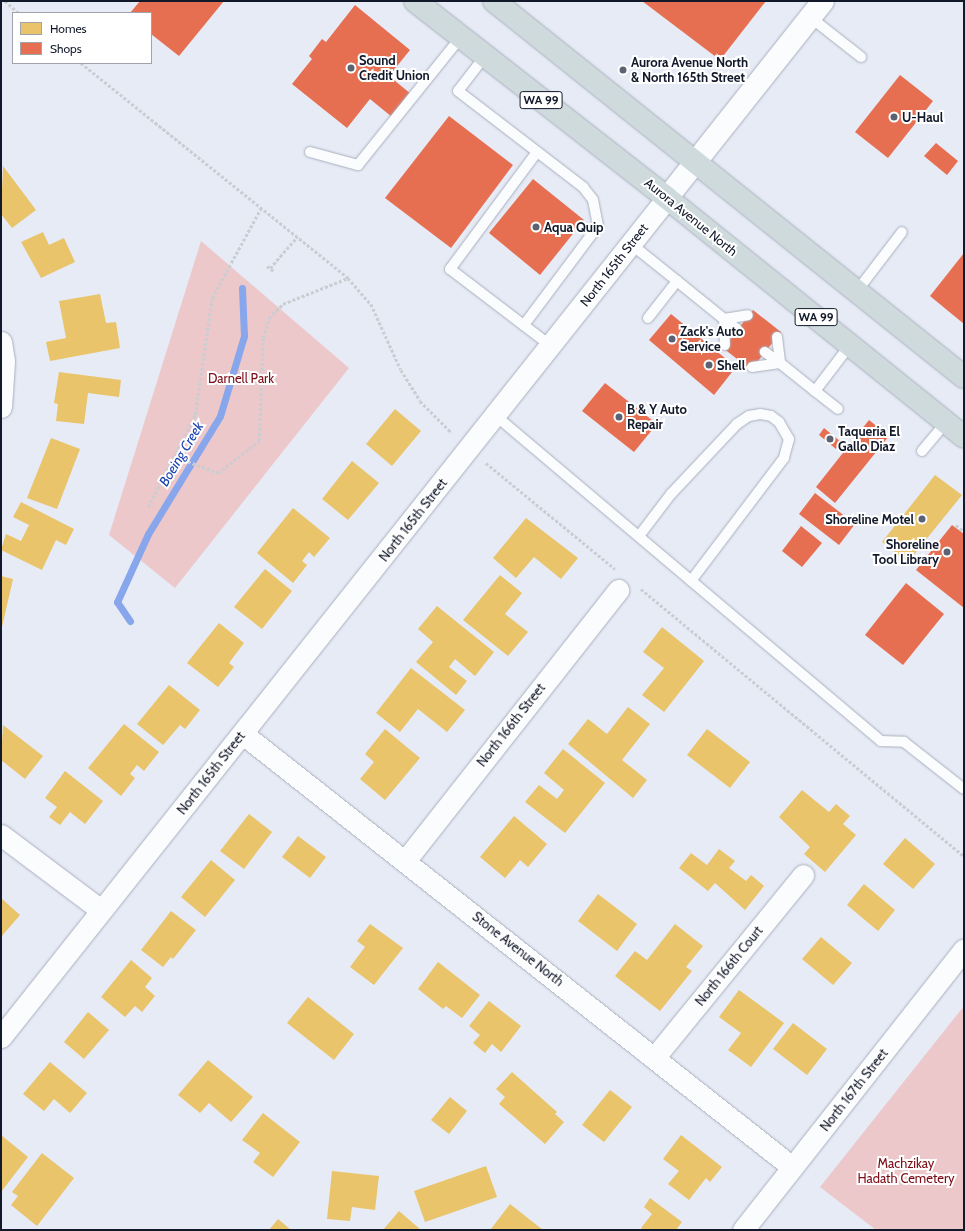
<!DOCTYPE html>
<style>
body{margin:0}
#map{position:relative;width:965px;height:1231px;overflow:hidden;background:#e6ebf6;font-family:Cabin,sans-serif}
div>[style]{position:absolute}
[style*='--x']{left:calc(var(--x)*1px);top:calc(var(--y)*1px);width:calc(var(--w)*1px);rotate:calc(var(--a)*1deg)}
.green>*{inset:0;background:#edc8ca}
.homes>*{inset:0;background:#e9c46a}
.shops>*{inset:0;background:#e76f51}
.stream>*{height:7px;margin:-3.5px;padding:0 3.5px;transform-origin:3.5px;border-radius:3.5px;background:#87a6eb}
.path>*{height:2.5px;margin-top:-1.25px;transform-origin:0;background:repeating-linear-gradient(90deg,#cacdd1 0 3px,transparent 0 5px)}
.roads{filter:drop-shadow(0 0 1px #a9afbc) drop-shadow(0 0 1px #a9afbc)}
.service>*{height:10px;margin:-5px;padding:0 5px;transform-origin:5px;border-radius:5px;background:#fbfcfe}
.minor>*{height:21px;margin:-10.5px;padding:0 10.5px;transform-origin:10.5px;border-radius:10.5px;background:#fbfcfe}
.tertiary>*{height:22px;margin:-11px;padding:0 11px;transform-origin:11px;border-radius:11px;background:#fbfcfe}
.trunk>*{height:22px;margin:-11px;padding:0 11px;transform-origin:11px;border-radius:11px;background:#cedadc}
.dots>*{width:11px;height:11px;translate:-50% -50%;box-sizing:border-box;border:2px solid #fff;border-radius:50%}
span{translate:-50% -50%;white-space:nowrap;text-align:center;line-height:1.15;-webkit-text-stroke:4px #fff;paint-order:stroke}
.shield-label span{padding:1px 3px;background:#fff;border:1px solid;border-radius:3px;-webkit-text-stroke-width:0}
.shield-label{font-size:12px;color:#12192a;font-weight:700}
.poi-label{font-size:13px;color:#12192a;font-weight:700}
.left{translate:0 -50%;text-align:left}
.right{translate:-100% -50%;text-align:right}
.street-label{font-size:13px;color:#12192a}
.park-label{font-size:13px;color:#7b0b15}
.water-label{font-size:14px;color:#1c43b1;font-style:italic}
.frame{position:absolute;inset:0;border:2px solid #12192a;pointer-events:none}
.legend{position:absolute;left:12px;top:12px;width:140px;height:52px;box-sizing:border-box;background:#fff;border:1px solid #a0a3aa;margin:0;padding:5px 7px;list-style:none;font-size:12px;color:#12192a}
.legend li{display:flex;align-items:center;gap:8px;height:20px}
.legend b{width:20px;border:1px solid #a0a3aa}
</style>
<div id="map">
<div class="green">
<div style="clip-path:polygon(201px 241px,349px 368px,175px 588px,109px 535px)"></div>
<div style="clip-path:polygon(964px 1006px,964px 1230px,876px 1230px,820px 1187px)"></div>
</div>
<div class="homes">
<div style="clip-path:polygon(3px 166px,36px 210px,12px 228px,1px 214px)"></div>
<div style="clip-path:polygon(43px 232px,49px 245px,64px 238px,75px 262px,41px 278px,21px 242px)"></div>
<div style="clip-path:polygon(100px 294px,106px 323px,116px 322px,120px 348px,50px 361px,46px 342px,66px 338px,59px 301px)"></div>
<div style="clip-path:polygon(59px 372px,121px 380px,119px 397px,88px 393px,84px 424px,56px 421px,58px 404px,54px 403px)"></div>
<div style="clip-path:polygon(395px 409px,421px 431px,392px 466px,366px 444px)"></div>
<div style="clip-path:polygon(51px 438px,80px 449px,57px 509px,27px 498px)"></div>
<div style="clip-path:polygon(352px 461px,379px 483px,348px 520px,322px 499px)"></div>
<div style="clip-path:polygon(935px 475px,962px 495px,908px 562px,882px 542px)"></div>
<div style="clip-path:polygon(21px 502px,74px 529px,66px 545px,56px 540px,42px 570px,1px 550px,6px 534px,21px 541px,29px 525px,13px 517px)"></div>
<div style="clip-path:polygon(293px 508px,330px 538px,314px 557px,309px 552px,302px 561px,307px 565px,293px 583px,257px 553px)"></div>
<div style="clip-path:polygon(526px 518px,578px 558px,561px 579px,534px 557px,516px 578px,493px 558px)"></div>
<div style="clip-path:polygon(265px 569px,292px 591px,262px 629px,234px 607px)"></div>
<div style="clip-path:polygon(500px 575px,522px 593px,505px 614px,528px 632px,508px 656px,463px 620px)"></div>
<div style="clip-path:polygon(1px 576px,13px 579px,2px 627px,1px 627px)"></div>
<div style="clip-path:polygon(437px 606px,494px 652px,475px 676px,455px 659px,449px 667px,467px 681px,456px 695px,416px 662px,433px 642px,418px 629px)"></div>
<div style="clip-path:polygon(219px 623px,244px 643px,229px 663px,234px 667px,218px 687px,187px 663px)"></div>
<div style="clip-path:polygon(662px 627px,704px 661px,664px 712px,642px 695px,664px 668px,643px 652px)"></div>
<div style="clip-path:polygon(411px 668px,465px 710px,447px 732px,418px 709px,400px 732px,376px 713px)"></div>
<div style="clip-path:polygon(169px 685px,200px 710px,185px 729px,180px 725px,163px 745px,137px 724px)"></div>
<div style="clip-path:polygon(628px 707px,650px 724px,622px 760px,647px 780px,633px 798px,568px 744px,588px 719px,607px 734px)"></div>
<div style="clip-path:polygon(124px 724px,159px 752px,144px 771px,137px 765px,130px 774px,135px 778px,121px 796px,88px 768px)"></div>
<div style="clip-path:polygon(3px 725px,43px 756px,25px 779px,1px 760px)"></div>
<div style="clip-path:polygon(385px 729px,420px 758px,385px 800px,360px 779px,374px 762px,365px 754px)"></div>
<div style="clip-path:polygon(707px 729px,750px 762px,730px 788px,687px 755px)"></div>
<div style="clip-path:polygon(563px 749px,605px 783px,565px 833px,525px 802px,539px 785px,557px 799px,564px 790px,544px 773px)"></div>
<div style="clip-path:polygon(65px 771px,103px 801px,85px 824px,70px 812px,60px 825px,49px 817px,57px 807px,45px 798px)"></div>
<div style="clip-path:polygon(802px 790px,829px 812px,836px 804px,850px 816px,843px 824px,856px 835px,825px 872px,804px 854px,810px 847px,779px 817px)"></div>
<div style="clip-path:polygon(249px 814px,272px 832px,244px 869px,220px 851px)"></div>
<div style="clip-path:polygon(514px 816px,547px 844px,528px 867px,520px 860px,505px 878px,480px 857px)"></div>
<div style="clip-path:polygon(298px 836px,326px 857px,310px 878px,282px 857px)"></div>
<div style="clip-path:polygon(905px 838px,935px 864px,913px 889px,883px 864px)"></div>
<div style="clip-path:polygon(719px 849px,735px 861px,729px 868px,746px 881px,751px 875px,764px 886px,745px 910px,715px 883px,708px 891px,679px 868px,691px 853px,707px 865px)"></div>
<div style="clip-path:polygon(211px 860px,235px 880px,205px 917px,181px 897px)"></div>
<div style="clip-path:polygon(864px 884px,895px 910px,878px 931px,847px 905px)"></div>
<div style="clip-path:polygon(598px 894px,637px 924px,617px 951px,578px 921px)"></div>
<div style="clip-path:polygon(1px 898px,20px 915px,1px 937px)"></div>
<div style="clip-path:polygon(171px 911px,196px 930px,173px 959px,171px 957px,163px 967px,141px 950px)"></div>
<div style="clip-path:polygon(370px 924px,403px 948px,374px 985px,350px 967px,365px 947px,357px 941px)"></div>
<div style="clip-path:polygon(675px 924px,703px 946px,686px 967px,692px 971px,660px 1011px,615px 976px,635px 951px,647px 960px)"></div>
<div style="clip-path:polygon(821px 937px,852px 963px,833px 985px,802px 959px)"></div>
<div style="clip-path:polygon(131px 960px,152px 978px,145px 987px,155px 996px,142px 1012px,135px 1006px,125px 1017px,101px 997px)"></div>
<div style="clip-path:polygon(438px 962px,480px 995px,462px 1018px,446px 1006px,443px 1009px,418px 989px)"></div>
<div style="clip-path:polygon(739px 990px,784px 1023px,751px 1067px,728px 1050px,741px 1033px,719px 1017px)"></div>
<div style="clip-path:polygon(308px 997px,354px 1034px,334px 1060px,287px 1023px)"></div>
<div style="clip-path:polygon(489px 1001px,521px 1026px,501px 1052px,492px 1044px,485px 1053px,473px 1043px,480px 1035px,469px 1026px)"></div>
<div style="clip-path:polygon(88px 1012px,109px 1030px,84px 1059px,64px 1042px)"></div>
<div style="clip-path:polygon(793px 1023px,827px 1049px,807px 1075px,773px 1049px)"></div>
<div style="clip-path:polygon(208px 1060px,253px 1097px,231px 1122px,209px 1103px,200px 1113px,178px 1095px)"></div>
<div style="clip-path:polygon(50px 1062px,87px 1093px,70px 1113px,54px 1099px,44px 1111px,23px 1094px)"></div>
<div style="clip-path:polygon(512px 1072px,557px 1112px,555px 1114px,564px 1122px,545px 1144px,499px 1104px,505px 1097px,496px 1089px)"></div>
<div style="clip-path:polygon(610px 1090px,632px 1107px,604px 1142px,582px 1125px)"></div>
<div style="clip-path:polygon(450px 1097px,467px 1111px,449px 1134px,431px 1120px)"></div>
<div style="clip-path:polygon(263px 1113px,300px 1142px,273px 1177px,253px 1162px,260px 1153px,242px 1140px)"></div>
<div style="clip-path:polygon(1px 1135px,28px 1157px,1px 1192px)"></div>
<div style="clip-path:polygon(681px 1135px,722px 1167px,710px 1182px,706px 1178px,689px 1200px,668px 1184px,679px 1171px,663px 1159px)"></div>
<div style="clip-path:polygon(42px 1153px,74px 1178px,37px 1226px,11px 1205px,18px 1196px,12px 1192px)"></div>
<div style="clip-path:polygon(486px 1166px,497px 1197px,425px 1222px,414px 1191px)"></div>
<div style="clip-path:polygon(332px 1171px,379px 1176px,375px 1210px,352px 1207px,350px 1221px,327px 1219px)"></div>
<div style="clip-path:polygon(650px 1198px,682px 1222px,676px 1230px,644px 1230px,641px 1228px,652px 1214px,644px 1207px)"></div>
<div style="clip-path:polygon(510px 1204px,543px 1230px,491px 1229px)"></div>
<div style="clip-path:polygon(399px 1211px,421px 1230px,383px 1230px)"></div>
<div style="clip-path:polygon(278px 1219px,291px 1230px,269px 1230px)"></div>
</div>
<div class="shops">
<div style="clip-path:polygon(140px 1px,224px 1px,179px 56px,151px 34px,151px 13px,130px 13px)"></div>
<div style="clip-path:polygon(642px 1px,766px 1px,720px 60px)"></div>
<div style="clip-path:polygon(355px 5px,410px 50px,389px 76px,411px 94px,392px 117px,370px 99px,347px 128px,292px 84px,312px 59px,309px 56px,322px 39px,326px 42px)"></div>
<div style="clip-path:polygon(900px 75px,933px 101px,888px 158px,855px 132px)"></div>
<div style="clip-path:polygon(449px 116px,513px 165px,451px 248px,385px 198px)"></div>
<div style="clip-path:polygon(936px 143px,958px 161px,947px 175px,924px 156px)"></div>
<div style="clip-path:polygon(533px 179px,584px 220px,540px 275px,489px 233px)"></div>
<div style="clip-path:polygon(964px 253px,964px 324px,930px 296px)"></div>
<div style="clip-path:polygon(753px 310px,781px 332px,751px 370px,723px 348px)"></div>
<div style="clip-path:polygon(671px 314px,736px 367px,714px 395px,649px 340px)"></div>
<div style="clip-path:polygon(605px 383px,657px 424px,634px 452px,582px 411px)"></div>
<div style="clip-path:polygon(869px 420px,889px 436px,835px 503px,816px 487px)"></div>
<div style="clip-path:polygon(824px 428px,841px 442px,836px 449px,819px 435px)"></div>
<div style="clip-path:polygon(815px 493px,855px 524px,839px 545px,799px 514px)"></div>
<div style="clip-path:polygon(952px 525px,964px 534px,964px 608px,916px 570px)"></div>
<div style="clip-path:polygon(801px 526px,822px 543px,802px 567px,782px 551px)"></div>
<div style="clip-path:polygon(906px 583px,944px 614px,903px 665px,865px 635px)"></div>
</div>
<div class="stream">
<div style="--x:130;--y:621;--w:23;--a:-124"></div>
<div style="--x:117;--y:602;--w:75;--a:-65.5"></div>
<div style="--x:148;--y:534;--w:138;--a:-58.6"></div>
<div style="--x:220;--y:416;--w:84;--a:-73.3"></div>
<div style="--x:244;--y:336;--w:48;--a:-92.4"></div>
</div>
<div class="path">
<div style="--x:5;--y:1;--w:18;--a:41"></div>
<div style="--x:81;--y:63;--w:343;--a:38.8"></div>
<div style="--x:348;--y:278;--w:35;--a:49"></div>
<div style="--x:371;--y:304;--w:72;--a:65.6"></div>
<div style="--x:401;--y:370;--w:36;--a:58"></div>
<div style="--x:420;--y:401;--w:45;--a:45"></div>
<div style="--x:267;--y:266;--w:9;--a:36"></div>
<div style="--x:270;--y:268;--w:41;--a:-48.9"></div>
<div style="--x:174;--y:456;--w:47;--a:21.1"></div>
<div style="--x:218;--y:473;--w:52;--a:-38"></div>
<div style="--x:259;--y:441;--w:103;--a:-87.8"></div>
<div style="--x:263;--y:338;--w:21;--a:-73"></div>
<div style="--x:269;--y:318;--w:20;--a:-45"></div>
<div style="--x:283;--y:304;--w:70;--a:-21.8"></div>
<div style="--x:486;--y:463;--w:167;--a:39.4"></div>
<div style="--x:148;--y:507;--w:103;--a:-62.9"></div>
<div style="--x:195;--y:415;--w:118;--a:-81.7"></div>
<div style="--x:212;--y:298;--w:102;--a:-61.4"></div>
<div style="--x:956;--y:525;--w:10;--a:37"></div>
<div style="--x:641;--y:589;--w:419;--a:39.6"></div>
</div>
<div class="roads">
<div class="service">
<div style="--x:810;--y:17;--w:65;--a:38.1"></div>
<div style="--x:485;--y:56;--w:44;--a:127.6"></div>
<div style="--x:458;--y:91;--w:158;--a:37.5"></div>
<div style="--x:583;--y:187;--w:16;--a:52"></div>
<div style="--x:593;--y:200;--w:26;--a:79"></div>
<div style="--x:598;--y:226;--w:124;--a:126.8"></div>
<div style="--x:310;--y:152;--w:50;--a:15.2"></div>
<div style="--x:358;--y:165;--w:164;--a:-51.2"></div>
<div style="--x:537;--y:152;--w:146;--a:126.6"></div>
<div style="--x:450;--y:269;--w:127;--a:37.3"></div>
<div style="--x:631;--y:244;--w:59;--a:38.8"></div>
<div style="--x:857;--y:291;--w:74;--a:-52.7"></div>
<div style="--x:648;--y:318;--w:47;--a:-51.9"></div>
<div style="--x:677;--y:281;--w:60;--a:39"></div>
<div style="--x:724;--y:319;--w:26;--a:88"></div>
<div style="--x:737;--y:329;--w:16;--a:-142"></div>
<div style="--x:724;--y:319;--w:24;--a:-9"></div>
<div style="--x:777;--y:337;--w:26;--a:83"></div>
<div style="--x:780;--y:363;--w:45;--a:38.7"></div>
<div style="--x:815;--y:391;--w:58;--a:-52.7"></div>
<div style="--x:752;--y:367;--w:28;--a:-8"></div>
<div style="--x:780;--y:363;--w:19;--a:-144"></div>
<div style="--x:815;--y:391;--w:29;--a:38"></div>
<div style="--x:496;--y:416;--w:504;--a:40.17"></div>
<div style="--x:881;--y:741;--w:23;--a:2"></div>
<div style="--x:904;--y:742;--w:76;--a:38.1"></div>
<div style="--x:922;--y:451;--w:38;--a:-50"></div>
<div style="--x:639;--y:536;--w:53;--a:-52.7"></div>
<div style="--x:671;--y:494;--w:96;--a:-46.7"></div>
<div style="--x:737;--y:424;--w:14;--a:-34"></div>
<div style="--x:749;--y:416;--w:11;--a:-10"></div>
<div style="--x:760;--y:414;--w:11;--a:10"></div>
<div style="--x:771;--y:416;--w:10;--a:37"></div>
<div style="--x:779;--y:422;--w:20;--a:60"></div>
<div style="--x:789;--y:439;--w:20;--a:105"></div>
<div style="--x:784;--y:458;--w:154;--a:127.1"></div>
</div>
<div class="minor">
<div style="--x:1;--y:342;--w:19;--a:81"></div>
<div style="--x:4;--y:361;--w:46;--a:93.7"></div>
<div style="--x:243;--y:734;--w:699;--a:38.26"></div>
<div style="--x:1;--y:835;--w:125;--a:36.9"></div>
<div style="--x:405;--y:861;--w:345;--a:-51.8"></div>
<div style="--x:1;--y:1037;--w:1071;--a:-51.56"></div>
<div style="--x:654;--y:1058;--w:236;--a:-50.8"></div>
<div style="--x:743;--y:1230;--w:357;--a:-51.8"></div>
</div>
<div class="tertiary">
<div style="--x:667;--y:198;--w:251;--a:-51.6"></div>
</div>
<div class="trunk">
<div style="--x:415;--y:1;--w:320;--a:38"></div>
<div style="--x:667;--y:198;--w:381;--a:38.8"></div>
<div style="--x:494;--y:1;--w:602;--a:38.66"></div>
</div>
</div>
<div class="dots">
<div style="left:351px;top:68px;background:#5c6271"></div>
<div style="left:623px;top:70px;background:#5c6271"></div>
<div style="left:894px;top:117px;background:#5c6271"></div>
<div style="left:536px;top:227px;background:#5c6271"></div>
<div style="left:672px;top:339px;background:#5c6271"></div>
<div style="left:709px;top:365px;background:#5c6271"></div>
<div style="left:619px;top:417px;background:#5c6271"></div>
<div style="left:830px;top:439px;background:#5c6271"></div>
<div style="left:922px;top:519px;background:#5c6271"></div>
<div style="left:947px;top:552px;background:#5c6271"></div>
</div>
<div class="shield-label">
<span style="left:541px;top:100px">WA 99</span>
<span style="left:816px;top:317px">WA 99</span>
</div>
<div class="poi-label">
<span class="left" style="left:359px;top:68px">Sound<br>Credit Union</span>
<span class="left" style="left:631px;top:70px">Aurora Avenue North<br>&amp; North 165th Street</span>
<span class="left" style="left:902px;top:117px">U-Haul</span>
<span class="left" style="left:544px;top:227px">Aqua Quip</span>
<span class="left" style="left:680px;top:339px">Zack's Auto<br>Service</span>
<span class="left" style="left:717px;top:365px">Shell</span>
<span class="left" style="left:627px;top:417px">B &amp; Y Auto<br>Repair</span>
<span class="left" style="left:838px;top:439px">Taqueria El<br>Gallo Diaz</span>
<span class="right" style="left:914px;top:519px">Shoreline Motel</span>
<span class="right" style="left:939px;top:552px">Shoreline<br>Tool Library</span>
</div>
<div class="street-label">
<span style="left:691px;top:217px;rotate:39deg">Aurora Avenue North</span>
<span style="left:614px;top:265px;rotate:-52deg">North 165th Street</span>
<span style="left:413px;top:520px;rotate:-52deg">North 165th Street</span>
<span style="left:511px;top:725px;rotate:-52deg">North 166th Street</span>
<span style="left:211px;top:773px;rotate:-52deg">North 165th Street</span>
<span style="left:518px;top:949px;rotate:38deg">Stone Avenue North</span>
<span style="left:729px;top:966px;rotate:-51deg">North 166th Court</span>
<span style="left:854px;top:1090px;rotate:-52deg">North 167th Street</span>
</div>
<div class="park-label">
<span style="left:241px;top:378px">Darnell Park</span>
<span style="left:906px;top:1171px">Machzikay<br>Hadath Cemetery</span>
</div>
<div class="water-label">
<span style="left:181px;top:454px;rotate:-59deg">Boeing Creek</span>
</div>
<div class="frame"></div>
<ul class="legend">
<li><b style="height:11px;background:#e9c46a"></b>Homes</li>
<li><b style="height:11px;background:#e76f51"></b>Shops</li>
</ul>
</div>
